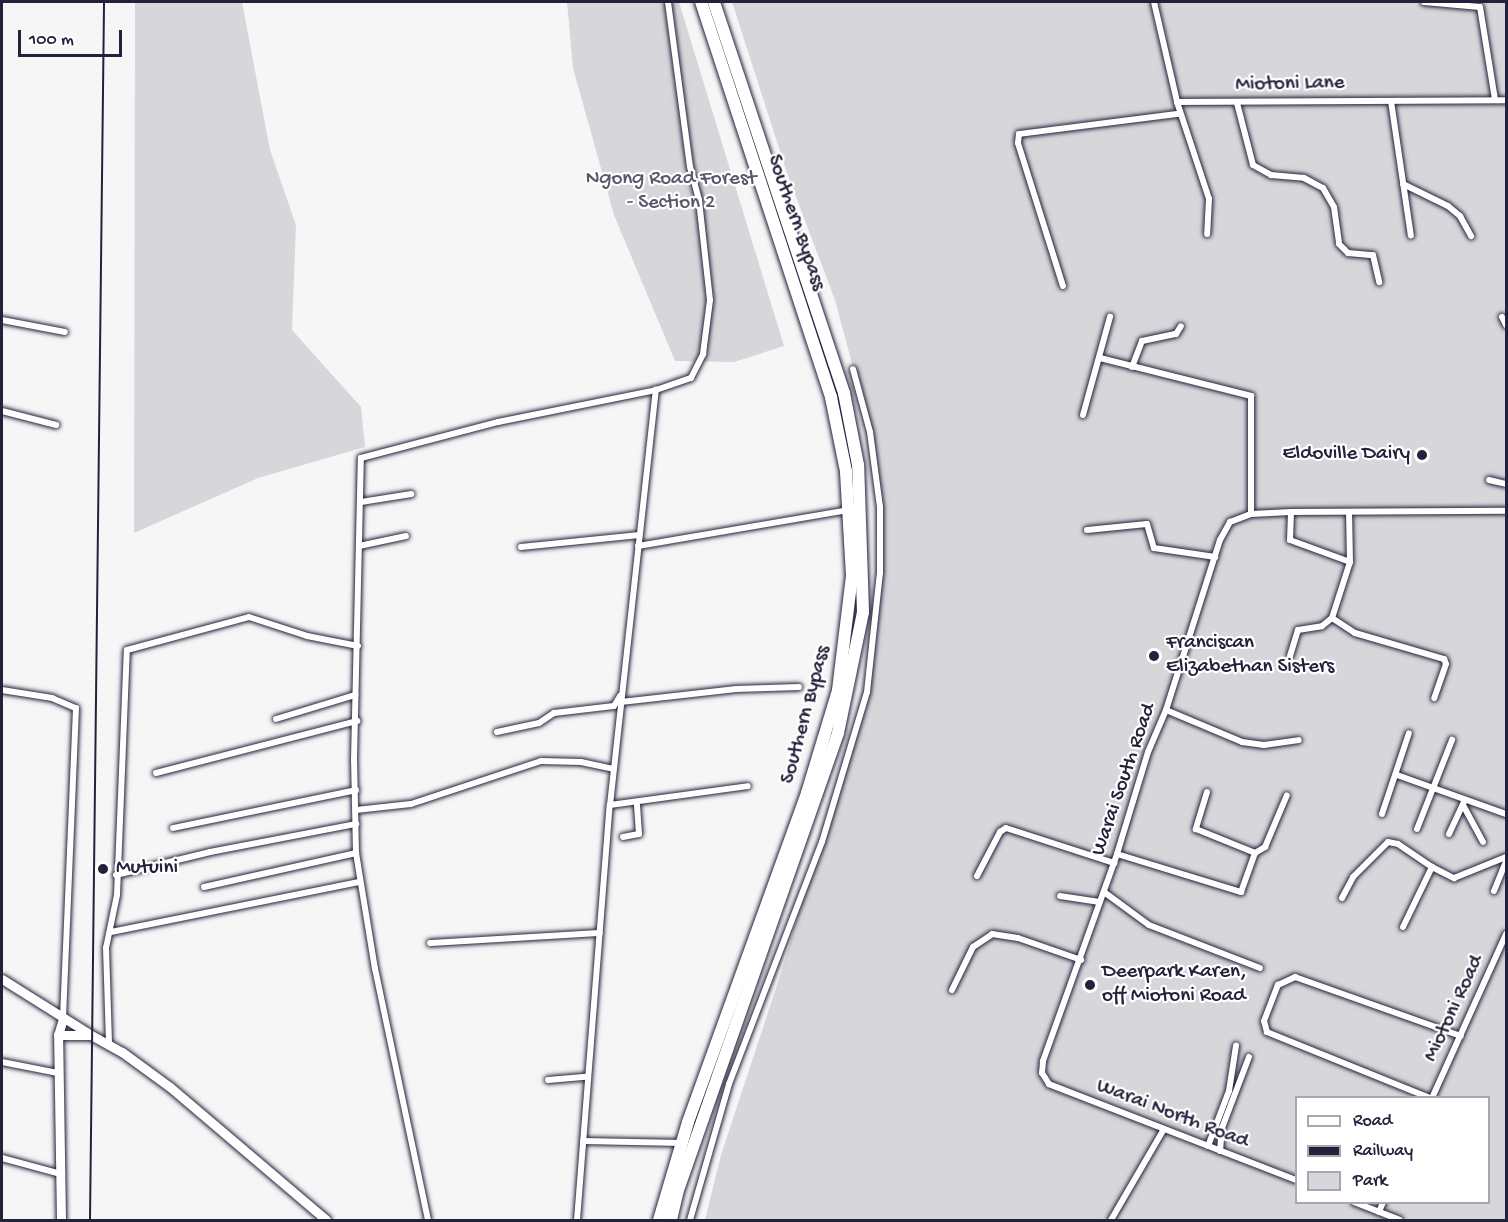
<!DOCTYPE html>
<style>
body{margin:0}
#map{position:relative;width:1508px;height:1222px;overflow:hidden;background:#f6f6f7;font-family:"Gochi Hand",sans-serif}
div>[style]{position:absolute}
[style*='--x']{left:calc(var(--x)*1px);top:calc(var(--y)*1px);width:calc(var(--w)*1px);rotate:calc(var(--a)*1deg)}
.green>*{inset:0;background:#d7d7db}
.roads{filter:drop-shadow(0 0 2px #22223b) drop-shadow(0 0 2px #22223b)}
.street>*{height:6px;margin:-3px;padding:0 3px;transform-origin:3px;border-radius:3px;background:#fff}
.secondary>*{height:9px;margin:-4.5px;padding:0 4.5px;transform-origin:4.5px;border-radius:4.5px;background:#fff}
.highway>*{height:12px;margin:-6px;padding:0 6px;transform-origin:6px;border-radius:6px;background:#fff}
.rail>*{height:2px;margin:-1px;padding:0 1px;transform-origin:1px;border-radius:1px;background:#22223b}
.dots>*{width:16px;height:16px;translate:-50% -50%;box-sizing:border-box;border:3px solid #fff;border-radius:50%}
span{translate:-50% -50%;white-space:nowrap;text-align:center;line-height:1.15;-webkit-text-stroke:4.5px #fff;paint-order:stroke}
.street-label{font-size:21px;color:#22223b}
.park-label{font-size:21px;color:#58586b}
.poi-label{font-size:21px;color:#22223b}
.right{translate:-100% -50%;text-align:right}
.left{translate:0 -50%;text-align:left}
.frame{position:absolute;inset:0;border:3px solid #22223b;pointer-events:none}
.legend{position:absolute;left:1295px;top:1096px;width:195px;height:108px;box-sizing:border-box;background:#fff;border:2px solid #a7a7b1;margin:0;padding:8px 10px;list-style:none;font-size:18px;color:#22223b}
.legend li{display:flex;align-items:center;gap:12px;height:30px}
.legend b{width:30px;border:2px solid #a7a7b1}
.scale{position:absolute;left:18px;top:30px;width:104px;height:27px;box-sizing:border-box;border:3px solid #22223b;border-top:0;padding-left:8px;font-size:18px;line-height:21px;white-space:nowrap;color:#22223b;-webkit-text-stroke:4px #fff;paint-order:stroke}
</style>
<div id="map">
<div class="green">
<div style="clip-path:polygon(135px 2px,242px 2px,270px 150px,296px 225px,292px 330px,361px 407px,365px 447px,258px 478px,134px 533px)"></div>
<div style="clip-path:polygon(567px 2px,679px 2px,784px 346px,734px 362px,675px 361px,614px 215px,573px 68px)"></div>
<div style="clip-path:polygon(evenodd,732px 2px,1506px 2px,1506px 1220px,705px 1220px,721px 1155px,781px 973px,872px 663px,883px 574px,879px 483px,854px 371px,835px 300px,787px 173px,732px 2px,1296px 1098px,1488px 1098px,1488px 1202px,1296px 1202px,1296px 1098px)"></div>
</div>
<div class="roads">
<div class="street">
<div style="--x:1154;--y:2;--w:103;--a:77"></div>
<div style="--x:1177;--y:102;--w:329;--a:-0.3"></div>
<div style="--x:1424;--y:2;--w:56;--a:5.1"></div>
<div style="--x:1480;--y:7;--w:94;--a:80.8"></div>
<div style="--x:1391;--y:101;--w:136;--a:81.6"></div>
<div style="--x:1177;--y:102;--w:102;--a:71.7"></div>
<div style="--x:1209;--y:199;--w:35;--a:93"></div>
<div style="--x:1237;--y:103;--w:64;--a:75.5"></div>
<div style="--x:1253;--y:165;--w:21;--a:29"></div>
<div style="--x:1271;--y:175;--w:33;--a:5"></div>
<div style="--x:1304;--y:178;--w:21;--a:28"></div>
<div style="--x:1323;--y:188;--w:22;--a:60"></div>
<div style="--x:1334;--y:207;--w:37;--a:82"></div>
<div style="--x:1339;--y:244;--w:13;--a:45"></div>
<div style="--x:1348;--y:253;--w:25;--a:5"></div>
<div style="--x:1373;--y:255;--w:28;--a:77"></div>
<div style="--x:1403;--y:184;--w:50;--a:26.1"></div>
<div style="--x:1448;--y:206;--w:16;--a:40"></div>
<div style="--x:1460;--y:216;--w:23;--a:61"></div>
<div style="--x:1063;--y:286;--w:150;--a:-107.5"></div>
<div style="--x:1018;--y:143;--w:9;--a:-84"></div>
<div style="--x:1019;--y:134;--w:160;--a:-7.2"></div>
<div style="--x:1502;--y:317;--w:9;--a:63"></div>
<div style="--x:2;--y:320;--w:64;--a:10.8"></div>
<div style="--x:1100;--y:358;--w:156;--a:14.1"></div>
<div style="--x:1251;--y:396;--w:118;--a:90"></div>
<div style="--x:1132;--y:367;--w:28;--a:-69"></div>
<div style="--x:1142;--y:341;--w:35;--a:-12"></div>
<div style="--x:1176;--y:334;--w:9;--a:-58"></div>
<div style="--x:2;--y:411;--w:56;--a:14.5"></div>
<div style="--x:1083;--y:415;--w:102;--a:-74.6"></div>
<div style="--x:1489;--y:480;--w:17;--a:13"></div>
<div style="--x:361;--y:502;--w:51;--a:-9.1"></div>
<div style="--x:1291;--y:512;--w:28;--a:92"></div>
<div style="--x:1290;--y:540;--w:64;--a:20.1"></div>
<div style="--x:1087;--y:530;--w:60;--a:-5.7"></div>
<div style="--x:1147;--y:524;--w:25;--a:74"></div>
<div style="--x:1154;--y:548;--w:62;--a:8.4"></div>
<div style="--x:359;--y:546;--w:48;--a:-12"></div>
<div style="--x:638;--y:546;--w:213;--a:-9.7"></div>
<div style="--x:521;--y:547;--w:119;--a:-5.8"></div>
<div style="--x:1332;--y:618;--w:27;--a:33"></div>
<div style="--x:1355;--y:633;--w:93;--a:16.3"></div>
<div style="--x:1444;--y:659;--w:5;--a:68"></div>
<div style="--x:1446;--y:664;--w:36;--a:109"></div>
<div style="--x:1290;--y:656;--w:27;--a:-73"></div>
<div style="--x:1298;--y:630;--w:24;--a:-9"></div>
<div style="--x:1322;--y:626;--w:13;--a:-39"></div>
<div style="--x:1332;--y:618;--w:59;--a:-72.2"></div>
<div style="--x:1350;--y:562;--w:50;--a:-91.1"></div>
<div style="--x:2;--y:690;--w:51;--a:9.1"></div>
<div style="--x:52;--y:698;--w:26;--a:23"></div>
<div style="--x:76;--y:708;--w:311;--a:92.4"></div>
<div style="--x:621;--y:702;--w:116;--a:-6.4"></div>
<div style="--x:736;--y:689;--w:63;--a:-1.8"></div>
<div style="--x:1166;--y:710;--w:82;--a:22.8"></div>
<div style="--x:1242;--y:742;--w:22;--a:8"></div>
<div style="--x:1264;--y:745;--w:35;--a:-8"></div>
<div style="--x:276;--y:719;--w:83;--a:-16.9"></div>
<div style="--x:497;--y:732;--w:43;--a:-12.1"></div>
<div style="--x:539;--y:723;--w:18;--a:-34"></div>
<div style="--x:554;--y:713;--w:60;--a:-6.7"></div>
<div style="--x:614;--y:706;--w:12;--a:-59"></div>
<div style="--x:156;--y:773;--w:208;--a:-14.5"></div>
<div style="--x:1397;--y:775;--w:116;--a:19.7"></div>
<div style="--x:1207;--y:792;--w:39;--a:107"></div>
<div style="--x:1196;--y:829;--w:64;--a:22.1"></div>
<div style="--x:610;--y:805;--w:139;--a:-7.8"></div>
<div style="--x:1463;--y:805;--w:42;--a:61.6"></div>
<div style="--x:356;--y:810;--w:55;--a:-6.2"></div>
<div style="--x:411;--y:804;--w:137;--a:-18.3"></div>
<div style="--x:541;--y:761;--w:40;--a:1.4"></div>
<div style="--x:581;--y:762;--w:33;--a:12"></div>
<div style="--x:1382;--y:814;--w:85;--a:-71.6"></div>
<div style="--x:173;--y:828;--w:187;--a:-11.7"></div>
<div style="--x:1417;--y:829;--w:96;--a:-68.5"></div>
<div style="--x:1449;--y:834;--w:35;--a:-65"></div>
<div style="--x:623;--y:837;--w:16;--a:-11"></div>
<div style="--x:639;--y:834;--w:32;--a:-94"></div>
<div style="--x:1117;--y:854;--w:130;--a:17"></div>
<div style="--x:1241;--y:892;--w:41;--a:-70.3"></div>
<div style="--x:1255;--y:853;--w:12;--a:-31"></div>
<div style="--x:1265;--y:847;--w:56;--a:-67.1"></div>
<div style="--x:116;--y:875;--w:97;--a:-13.7"></div>
<div style="--x:210;--y:852;--w:149;--a:-10.9"></div>
<div style="--x:977;--y:876;--w:50;--a:-62.4"></div>
<div style="--x:1000;--y:832;--w:7;--a:-34"></div>
<div style="--x:1006;--y:828;--w:114;--a:18"></div>
<div style="--x:204;--y:887;--w:156;--a:-12.6"></div>
<div style="--x:1494;--y:891;--w:32;--a:-68"></div>
<div style="--x:1104;--y:892;--w:56;--a:36.3"></div>
<div style="--x:1149;--y:925;--w:119;--a:21.2"></div>
<div style="--x:1060;--y:896;--w:40;--a:8.5"></div>
<div style="--x:1342;--y:898;--w:24;--a:-62"></div>
<div style="--x:1353;--y:877;--w:49;--a:-45"></div>
<div style="--x:1388;--y:842;--w:10;--a:11"></div>
<div style="--x:1398;--y:844;--w:41;--a:34.1"></div>
<div style="--x:1403;--y:927;--w:67;--a:-64.2"></div>
<div style="--x:1432;--y:867;--w:25;--a:27"></div>
<div style="--x:1454;--y:878;--w:56;--a:-22"></div>
<div style="--x:111;--y:932;--w:253;--a:-11.4"></div>
<div style="--x:430;--y:943;--w:170;--a:-3.4"></div>
<div style="--x:952;--y:990;--w:48;--a:-64"></div>
<div style="--x:973;--y:947;--w:23;--a:-34"></div>
<div style="--x:992;--y:934;--w:26;--a:9"></div>
<div style="--x:1018;--y:938;--w:67;--a:19.2"></div>
<div style="--x:109;--y:1043;--w:95;--a:-91.8"></div>
<div style="--x:106;--y:948;--w:54;--a:-78.3"></div>
<div style="--x:117;--y:895;--w:245;--a:-87.7"></div>
<div style="--x:127;--y:650;--w:126;--a:-15.1"></div>
<div style="--x:249;--y:617;--w:61;--a:18.1"></div>
<div style="--x:307;--y:636;--w:52;--a:11.1"></div>
<div style="--x:2;--y:1062;--w:57;--a:11.1"></div>
<div style="--x:548;--y:1080;--w:38;--a:-5"></div>
<div style="--x:1430;--y:1098;--w:176;--a:-158"></div>
<div style="--x:1267;--y:1032;--w:11;--a:-105"></div>
<div style="--x:1264;--y:1021;--w:39;--a:-69"></div>
<div style="--x:1278;--y:985;--w:19;--a:-25"></div>
<div style="--x:1295;--y:977;--w:176;--a:19.6"></div>
<div style="--x:1432;--y:1098;--w:180;--a:-65.7"></div>
<div style="--x:583;--y:1141;--w:99;--a:1.2"></div>
<div style="--x:1208;--y:1146;--w:59;--a:-69.1"></div>
<div style="--x:1229;--y:1091;--w:46;--a:-81.2"></div>
<div style="--x:1220;--y:1151;--w:23;--a:-85"></div>
<div style="--x:1222;--y:1128;--w:76;--a:-69.2"></div>
<div style="--x:2;--y:1158;--w:61;--a:15.2"></div>
<div style="--x:1296;--y:1180;--w:265;--a:-158.8"></div>
<div style="--x:1049;--y:1084;--w:13;--a:-122"></div>
<div style="--x:1042;--y:1073;--w:12;--a:-85"></div>
<div style="--x:1043;--y:1061;--w:220;--a:-70.3"></div>
<div style="--x:1117;--y:854;--w:107;--a:-73.1"></div>
<div style="--x:1148;--y:752;--w:46;--a:-66.8"></div>
<div style="--x:1166;--y:710;--w:178;--a:-72.4"></div>
<div style="--x:1220;--y:540;--w:21;--a:-61"></div>
<div style="--x:1230;--y:522;--w:22;--a:-21"></div>
<div style="--x:1251;--y:514;--w:40;--a:-2.9"></div>
<div style="--x:1291;--y:512;--w:215;--a:-0.3"></div>
<div style="--x:1354;--y:1202;--w:49;--a:21.4"></div>
<div style="--x:1379;--y:1212;--w:11;--a:-68"></div>
<div style="--x:428;--y:1220;--w:257;--a:-101.9"></div>
<div style="--x:375;--y:969;--w:118;--a:-99.3"></div>
<div style="--x:356;--y:853;--w:93;--a:-91.2"></div>
<div style="--x:354;--y:760;--w:302;--a:-88.7"></div>
<div style="--x:361;--y:458;--w:142;--a:-14.7"></div>
<div style="--x:498;--y:422;--w:161;--a:-11.4"></div>
<div style="--x:656;--y:390;--w:37;--a:-19"></div>
<div style="--x:691;--y:378;--w:27;--a:-63"></div>
<div style="--x:703;--y:354;--w:54;--a:-82.6"></div>
<div style="--x:710;--y:300;--w:101;--a:-96.3"></div>
<div style="--x:699;--y:200;--w:34;--a:-105"></div>
<div style="--x:690;--y:167;--w:166;--a:-97.6"></div>
<div style="--x:577;--y:1220;--w:416;--a:-85.5"></div>
<div style="--x:610;--y:805;--w:418;--a:-83.7"></div>
<div style="--x:690;--y:1220;--w:141;--a:-74"></div>
<div style="--x:729;--y:1084;--w:259;--a:-69"></div>
<div style="--x:822;--y:842;--w:157;--a:-73.3"></div>
<div style="--x:867;--y:692;--w:120;--a:-83.8"></div>
<div style="--x:880;--y:573;--w:66;--a:-90"></div>
<div style="--x:880;--y:507;--w:76;--a:-97.6"></div>
<div style="--x:870;--y:432;--w:65;--a:-105.1"></div>
<div style="--x:1111;--y:1220;--w:105;--a:-59.8"></div>
</div>
<div class="secondary">
<div style="--x:2;--y:979;--w:102;--a:32.1"></div>
<div style="--x:58;--y:1035;--w:33;--a:0"></div>
<div style="--x:91;--y:1035;--w:35;--a:29"></div>
<div style="--x:122;--y:1052;--w:59;--a:36.1"></div>
<div style="--x:170;--y:1087;--w:205;--a:40.4"></div>
<div style="--x:61;--y:1220;--w:185;--a:-90.9"></div>
<div style="--x:58;--y:1035;--w:17;--a:-73"></div>
</div>
<div class="highway">
<div style="--x:659;--y:1220;--w:102;--a:-73.5"></div>
<div style="--x:688;--y:1122;--w:350;--a:-70.1"></div>
<div style="--x:807;--y:793;--w:108;--a:-73.2"></div>
<div style="--x:838;--y:690;--w:115;--a:-83"></div>
<div style="--x:852;--y:576;--w:105;--a:-93.3"></div>
<div style="--x:846;--y:471;--w:76;--a:-101.5"></div>
<div style="--x:831;--y:397;--w:416;--a:-108.2"></div>
<div style="--x:671;--y:1220;--w:31;--a:-77"></div>
<div style="--x:678;--y:1190;--w:484;--a:-70.7"></div>
<div style="--x:838;--y:733;--w:124;--a:-78.3"></div>
<div style="--x:863;--y:612;--w:147;--a:-91.9"></div>
<div style="--x:858;--y:465;--w:73;--a:-101"></div>
<div style="--x:844;--y:393;--w:412;--a:-108.4"></div>
</div>
</div>
<div class="rail">
<div style="--x:90;--y:1220;--w:1218;--a:-89.34"></div>
</div>
<div class="dots">
<div style="left:1422px;top:455px;background:#22223b"></div>
<div style="left:1154px;top:656px;background:#22223b"></div>
<div style="left:103px;top:869px;background:#22223b"></div>
<div style="left:1090px;top:985px;background:#22223b"></div>
</div>
<div class="street-label">
<span style="left:1290px;top:85px;rotate:-1deg">Miotoni Lane</span>
<span style="left:795px;top:223px;rotate:71deg">Southern Bypass</span>
<span style="left:807px;top:715px;rotate:-75deg">Southern Bypass</span>
<span style="left:1125px;top:780px;rotate:-71deg">Warai South Road</span>
<span style="left:1455px;top:1009px;rotate:-65deg">Miotoni Road</span>
<span style="left:1172px;top:1115px;rotate:21deg">Warai North Road</span>
</div>
<div class="park-label">
<span style="left:671px;top:192px">Ngong Road Forest<br>- Section 2</span>
</div>
<div class="poi-label">
<span class="right" style="left:1410px;top:455px">Eldoville Dairy</span>
<span class="left" style="left:1166px;top:656px">Franciscan<br>Elizabethan Sisters</span>
<span class="left" style="left:116px;top:869px">Mutuini</span>
<span class="left" style="left:1102px;top:985px">Deerpark Karen,<br>off Miotoni Road</span>
</div>
<div class="frame"></div>
<ul class="legend">
<li><b style="height:8px;background:#fff"></b>Road</li>
<li><b style="height:8px;background:#22223b"></b>Railway</li>
<li><b style="height:16px;background:#d7d7db"></b>Park</li>
</ul>
<div class="scale">100 m</div>
</div>
